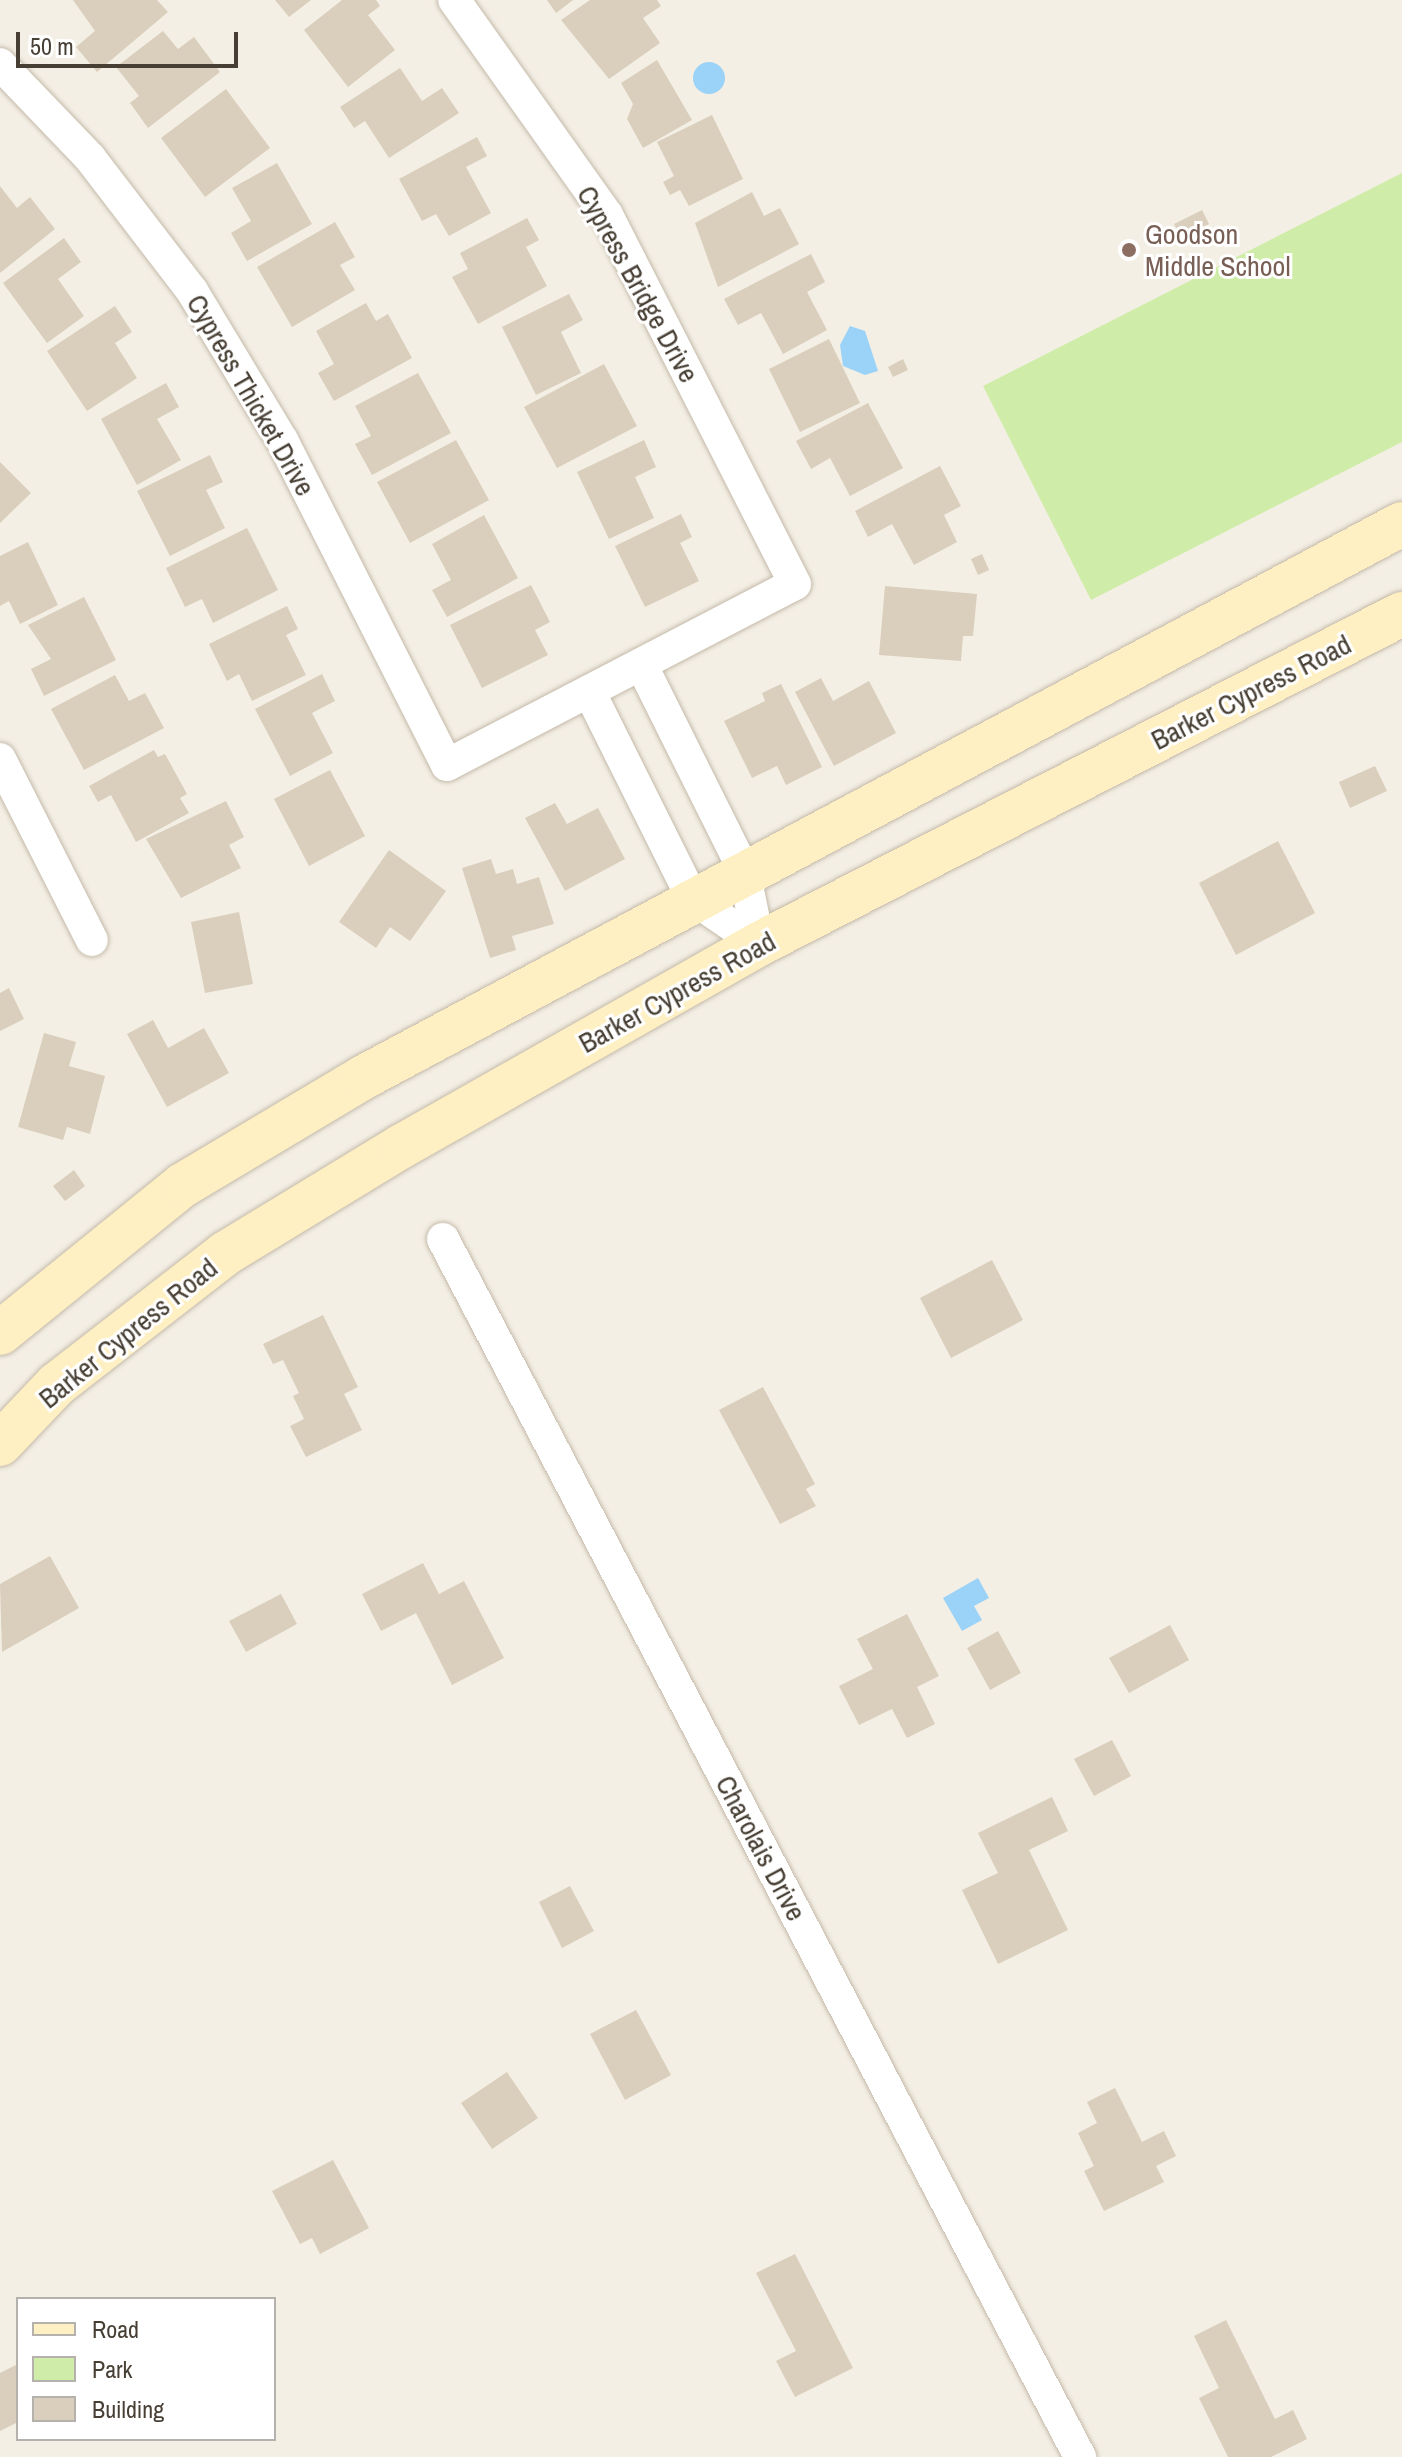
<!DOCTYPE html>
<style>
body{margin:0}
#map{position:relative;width:1402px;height:2457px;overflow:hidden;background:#f4efe5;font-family:"Archivo Narrow",sans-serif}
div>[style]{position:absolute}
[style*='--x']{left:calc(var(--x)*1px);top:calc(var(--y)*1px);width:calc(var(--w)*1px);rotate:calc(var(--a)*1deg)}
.green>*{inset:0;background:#cfeda9}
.water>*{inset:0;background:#9ad2f8}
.round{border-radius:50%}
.building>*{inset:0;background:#dacebc}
.roads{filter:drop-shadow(0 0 2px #c4baa9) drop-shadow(0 0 2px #c4baa9)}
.street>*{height:32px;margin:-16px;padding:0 16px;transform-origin:16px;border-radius:16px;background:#fff}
.secondary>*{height:44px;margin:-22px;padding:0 22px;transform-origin:22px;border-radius:22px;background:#fff0c4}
.dots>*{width:22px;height:22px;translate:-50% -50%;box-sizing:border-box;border:4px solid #fff;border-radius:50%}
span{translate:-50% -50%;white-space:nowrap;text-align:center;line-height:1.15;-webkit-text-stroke:6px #fff;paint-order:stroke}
.education-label{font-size:28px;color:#785e54}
.left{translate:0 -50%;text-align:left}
.street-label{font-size:28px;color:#473f34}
.legend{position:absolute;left:16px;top:2297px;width:260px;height:144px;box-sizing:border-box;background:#fff;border:2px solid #b5b2ae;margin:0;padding:10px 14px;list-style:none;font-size:24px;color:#473f34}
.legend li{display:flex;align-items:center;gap:16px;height:40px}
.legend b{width:40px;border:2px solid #b5b2ae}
.scale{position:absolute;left:16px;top:32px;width:222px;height:36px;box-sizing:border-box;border:4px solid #473f34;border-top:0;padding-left:10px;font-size:24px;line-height:28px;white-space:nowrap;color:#473f34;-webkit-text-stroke:6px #fff;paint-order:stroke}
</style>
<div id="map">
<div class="green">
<div style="clip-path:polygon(1402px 173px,1402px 442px,1091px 600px,983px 386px)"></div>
</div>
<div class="water">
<div class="round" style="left:693px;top:62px;width:32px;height:32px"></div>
<div style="clip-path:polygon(850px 326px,865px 331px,878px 371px,865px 375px,843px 366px,840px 345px)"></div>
<div style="clip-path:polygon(978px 1578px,989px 1598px,974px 1606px,982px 1620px,962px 1631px,943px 1598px)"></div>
</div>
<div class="building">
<div style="clip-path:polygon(73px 0,157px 0,168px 12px,97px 72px,76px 47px,95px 31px)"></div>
<div style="clip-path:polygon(275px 0,311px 0,289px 17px)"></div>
<div style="clip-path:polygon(342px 0,376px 0,380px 6px,368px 15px,395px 50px,348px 87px,304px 30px)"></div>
<div style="clip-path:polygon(547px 0,573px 0,556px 13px)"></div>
<div style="clip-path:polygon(590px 0,657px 0,661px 6px,643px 18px,660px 43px,609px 79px,561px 20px)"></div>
<div style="clip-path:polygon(163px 31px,178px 49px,194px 37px,220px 72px,148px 128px,130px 103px,139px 96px,116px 67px)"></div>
<div style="clip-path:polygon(657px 60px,692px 120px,643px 148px,627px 119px,633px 104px,621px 83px)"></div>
<div style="clip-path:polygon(400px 68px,422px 101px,442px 88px,459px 113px,389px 158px,365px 121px,354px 128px,340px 107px)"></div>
<div style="clip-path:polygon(226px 89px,270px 148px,205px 197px,161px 138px)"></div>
<div style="clip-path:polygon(712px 115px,743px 179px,689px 206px,680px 190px,670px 195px,663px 182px,674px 176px,657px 142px)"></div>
<div style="clip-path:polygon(477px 137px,487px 156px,466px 167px,491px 213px,449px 236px,436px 214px,422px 221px,399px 179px)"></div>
<div style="clip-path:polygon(277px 163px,312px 224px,247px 261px,231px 233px,251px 221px,232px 188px)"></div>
<div style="clip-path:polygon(0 186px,17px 208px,30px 197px,55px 229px,0 273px)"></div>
<div style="clip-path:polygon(752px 192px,764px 216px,780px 208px,799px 244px,718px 287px,695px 223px)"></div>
<div style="clip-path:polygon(1202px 210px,1209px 224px,1181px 238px,1174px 224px)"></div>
<div style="clip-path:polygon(527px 218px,539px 240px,526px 247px,547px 286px,478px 324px,452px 277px,468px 269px,460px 253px)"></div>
<div style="clip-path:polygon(335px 222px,355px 257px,340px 265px,355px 290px,292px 327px,257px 267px)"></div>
<div style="clip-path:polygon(64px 238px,81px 262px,58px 279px,84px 316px,47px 343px,3px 283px)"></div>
<div style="clip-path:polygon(811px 254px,825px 282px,807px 292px,827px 330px,783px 354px,761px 313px,738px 325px,724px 299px)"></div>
<div style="clip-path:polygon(569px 294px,583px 320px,561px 332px,581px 373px,536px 395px,502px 327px)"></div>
<div style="clip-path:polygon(366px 303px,376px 321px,388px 314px,412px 358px,334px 401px,318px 373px,334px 364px,316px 331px)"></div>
<div style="clip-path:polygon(115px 306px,132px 332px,115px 343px,137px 378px,87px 411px,47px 351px)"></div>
<div style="clip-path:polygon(829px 339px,860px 403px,800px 432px,769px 369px)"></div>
<div style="clip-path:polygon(903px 359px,908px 370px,893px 377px,888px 367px)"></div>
<div style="clip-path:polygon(604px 364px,637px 426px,557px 468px,524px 407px)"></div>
<div style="clip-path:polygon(418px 373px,451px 433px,372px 475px,355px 444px,371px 436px,355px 406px)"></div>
<div style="clip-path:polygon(166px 383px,179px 407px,157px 419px,181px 460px,137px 485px,101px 419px)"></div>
<div style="clip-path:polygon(868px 403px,903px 468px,850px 496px,830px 458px,811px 469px,796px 441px)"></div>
<div style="clip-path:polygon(456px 440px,489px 500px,410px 543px,377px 482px)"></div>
<div style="clip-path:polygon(644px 440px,656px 467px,635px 477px,654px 518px,609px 539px,577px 472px)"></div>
<div style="clip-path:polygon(210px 455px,223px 482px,206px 490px,225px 528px,170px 556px,137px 491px)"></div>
<div style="clip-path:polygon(0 462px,31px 493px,0 523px)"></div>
<div style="clip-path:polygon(940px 466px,961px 506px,944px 515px,957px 542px,914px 565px,892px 524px,868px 537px,855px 511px)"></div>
<div style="clip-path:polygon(681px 514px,692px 537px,680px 543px,699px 581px,645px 607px,615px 546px)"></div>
<div style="clip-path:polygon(484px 515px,518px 578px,447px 617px,432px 590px,451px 580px,432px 544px)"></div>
<div style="clip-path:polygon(247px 528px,278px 590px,213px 623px,202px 599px,185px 607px,166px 568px)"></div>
<div style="clip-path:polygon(28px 542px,58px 605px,20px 624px,9px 601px,0 606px,0 556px)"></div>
<div style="clip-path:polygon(982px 554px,989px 570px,978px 575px,971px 559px)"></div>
<div style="clip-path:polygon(531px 585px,550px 622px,535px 630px,548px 655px,482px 688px,450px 625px)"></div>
<div style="clip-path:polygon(885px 586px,977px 594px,973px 636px,963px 636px,961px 661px,879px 655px)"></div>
<div style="clip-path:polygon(84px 597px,116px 660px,44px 696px,31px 669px,51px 659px,28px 625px)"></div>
<div style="clip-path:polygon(287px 606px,298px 629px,286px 635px,306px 675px,252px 701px,239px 674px,227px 681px,209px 644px)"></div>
<div style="clip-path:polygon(322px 674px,335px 701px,312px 713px,333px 753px,290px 776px,255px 709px)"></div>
<div style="clip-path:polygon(115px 675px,129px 701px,145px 693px,164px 728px,84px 770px,51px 709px)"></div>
<div style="clip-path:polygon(821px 678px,833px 701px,869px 681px,896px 733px,834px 766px,795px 692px)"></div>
<div style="clip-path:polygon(781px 684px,822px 767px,786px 785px,777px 766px,752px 778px,724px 721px,765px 701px,762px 693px)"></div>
<div style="clip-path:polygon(154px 750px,158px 757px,165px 754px,187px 794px,180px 798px,189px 813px,136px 842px,111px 795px,98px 802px,89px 786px)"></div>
<div style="clip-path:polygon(1375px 766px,1387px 791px,1350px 808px,1339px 782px)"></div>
<div style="clip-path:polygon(330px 770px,365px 836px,309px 866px,274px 799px)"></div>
<div style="clip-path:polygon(226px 801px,244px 837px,229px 845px,241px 868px,181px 898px,146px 839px)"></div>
<div style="clip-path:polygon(555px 803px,567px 824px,598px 808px,625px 859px,565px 891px,525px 818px)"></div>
<div style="clip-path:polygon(1278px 841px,1315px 913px,1236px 955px,1199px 883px)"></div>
<div style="clip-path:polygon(389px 850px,446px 891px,410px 941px,390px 927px,376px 948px,339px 922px)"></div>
<div style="clip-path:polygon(491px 859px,496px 874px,513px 869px,517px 884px,539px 877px,554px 924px,512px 936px,516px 950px,490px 958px,462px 868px)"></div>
<div style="clip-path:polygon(239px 912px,253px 984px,205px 993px,191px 922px)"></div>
<div style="clip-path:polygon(9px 988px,24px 1019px,0 1031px,0 993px)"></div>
<div style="clip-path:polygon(153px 1020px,168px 1048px,204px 1028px,229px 1073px,167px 1107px,127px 1034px)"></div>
<div style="clip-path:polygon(44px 1033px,76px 1042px,69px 1066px,105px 1076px,90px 1134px,67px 1127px,63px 1140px,18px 1127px)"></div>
<div style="clip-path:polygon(74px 1170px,85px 1186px,65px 1201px,53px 1186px)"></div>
<div style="clip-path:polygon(992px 1260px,1023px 1320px,951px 1358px,920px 1298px)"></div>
<div style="clip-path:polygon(323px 1315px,358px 1387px,344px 1394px,362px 1430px,306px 1457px,290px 1426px,304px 1419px,293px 1396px,299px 1393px,283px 1360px,273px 1364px,263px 1344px)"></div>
<div style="clip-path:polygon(763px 1387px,815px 1484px,806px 1489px,816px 1506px,780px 1524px,719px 1410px)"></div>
<div style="clip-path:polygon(50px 1556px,79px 1608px,2px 1652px,0 1584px)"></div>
<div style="clip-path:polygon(423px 1563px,439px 1594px,464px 1581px,504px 1658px,452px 1685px,416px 1613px,381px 1631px,362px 1594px)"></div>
<div style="clip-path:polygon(281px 1594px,297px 1624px,246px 1652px,229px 1621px)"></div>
<div style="clip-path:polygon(907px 1614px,939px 1676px,917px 1687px,935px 1724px,907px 1738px,892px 1709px,859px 1725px,839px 1686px,873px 1669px,857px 1639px)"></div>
<div style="clip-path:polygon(1170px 1625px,1189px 1660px,1129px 1693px,1109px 1658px)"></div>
<div style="clip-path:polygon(998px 1631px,1021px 1673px,990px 1690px,967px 1648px)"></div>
<div style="clip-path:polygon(1112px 1740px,1131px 1776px,1094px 1796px,1074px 1759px)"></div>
<div style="clip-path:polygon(1052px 1797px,1068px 1831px,1029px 1850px,1068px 1930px,998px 1964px,962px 1890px,998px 1873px,978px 1833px)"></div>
<div style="clip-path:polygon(570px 1886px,594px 1931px,562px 1948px,539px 1902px)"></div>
<div style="clip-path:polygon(636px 2010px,671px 2075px,625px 2100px,590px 2034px)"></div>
<div style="clip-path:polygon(507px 2072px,538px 2118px,492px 2149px,461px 2103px)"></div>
<div style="clip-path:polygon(1115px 2088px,1142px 2142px,1164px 2131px,1176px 2156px,1156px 2166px,1164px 2182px,1104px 2211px,1084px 2171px,1094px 2166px,1078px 2133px,1097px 2123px,1087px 2102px)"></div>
<div style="clip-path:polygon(333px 2160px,369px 2228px,320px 2254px,312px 2238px,300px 2244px,272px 2191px)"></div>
<div style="clip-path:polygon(795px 2254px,853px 2368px,795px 2397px,776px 2361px,796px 2351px,756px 2273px)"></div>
<div style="clip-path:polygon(1226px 2320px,1275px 2419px,1293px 2410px,1307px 2439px,1271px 2457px,1228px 2457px,1199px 2398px,1219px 2388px,1194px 2336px)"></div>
<div style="clip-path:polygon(18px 2364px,18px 2422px,0 2431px,0 2373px)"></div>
</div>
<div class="roads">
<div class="street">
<div style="--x:0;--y:64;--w:130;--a:46.2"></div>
<div style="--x:90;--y:158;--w:168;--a:52.5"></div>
<div style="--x:192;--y:291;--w:174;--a:58.9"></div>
<div style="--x:282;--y:440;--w:364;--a:63.1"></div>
<div style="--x:447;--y:765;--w:392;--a:-27.5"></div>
<div style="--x:795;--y:584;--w:414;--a:-117"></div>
<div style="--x:607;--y:215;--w:264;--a:-125.4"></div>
<div style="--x:641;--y:664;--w:231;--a:63.5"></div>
<div style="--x:744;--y:871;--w:75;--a:78.4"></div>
<div style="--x:589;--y:691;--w:231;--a:63.5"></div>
<div style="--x:692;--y:898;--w:81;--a:34.5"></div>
<div style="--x:0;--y:759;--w:203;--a:63.1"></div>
<div style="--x:443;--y:1239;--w:1375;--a:62.39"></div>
</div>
<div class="secondary">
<div style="--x:0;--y:1333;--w:235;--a:-39"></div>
<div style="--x:183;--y:1185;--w:211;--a:-30.8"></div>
<div style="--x:364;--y:1077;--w:1176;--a:-28.05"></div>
<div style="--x:0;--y:1444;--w:81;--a:-46.5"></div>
<div style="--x:56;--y:1385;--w:215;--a:-37.8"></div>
<div style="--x:226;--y:1253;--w:206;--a:-31.3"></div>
<div style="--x:402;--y:1146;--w:410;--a:-29.5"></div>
<div style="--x:759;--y:944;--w:723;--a:-27.17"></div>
</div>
</div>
<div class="dots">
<div style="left:1129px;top:250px;background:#8d6e63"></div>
</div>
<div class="education-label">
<span class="left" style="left:1145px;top:250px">Goodson<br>Middle School</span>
</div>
<div class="street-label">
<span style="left:638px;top:284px;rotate:61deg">Cypress Bridge Drive</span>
<span style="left:251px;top:395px;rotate:60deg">Cypress Thicket Drive</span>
<span style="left:1251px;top:692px;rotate:-27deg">Barker Cypress Road</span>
<span style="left:677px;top:992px;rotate:-29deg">Barker Cypress Road</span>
<span style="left:128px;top:1333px;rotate:-39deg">Barker Cypress Road</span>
<span style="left:761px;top:1848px;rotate:62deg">Charolais Drive</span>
</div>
<ul class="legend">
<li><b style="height:10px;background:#fff0c4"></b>Road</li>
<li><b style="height:22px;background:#cfeda9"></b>Park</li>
<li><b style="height:22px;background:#dacebc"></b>Building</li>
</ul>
<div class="scale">50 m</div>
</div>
